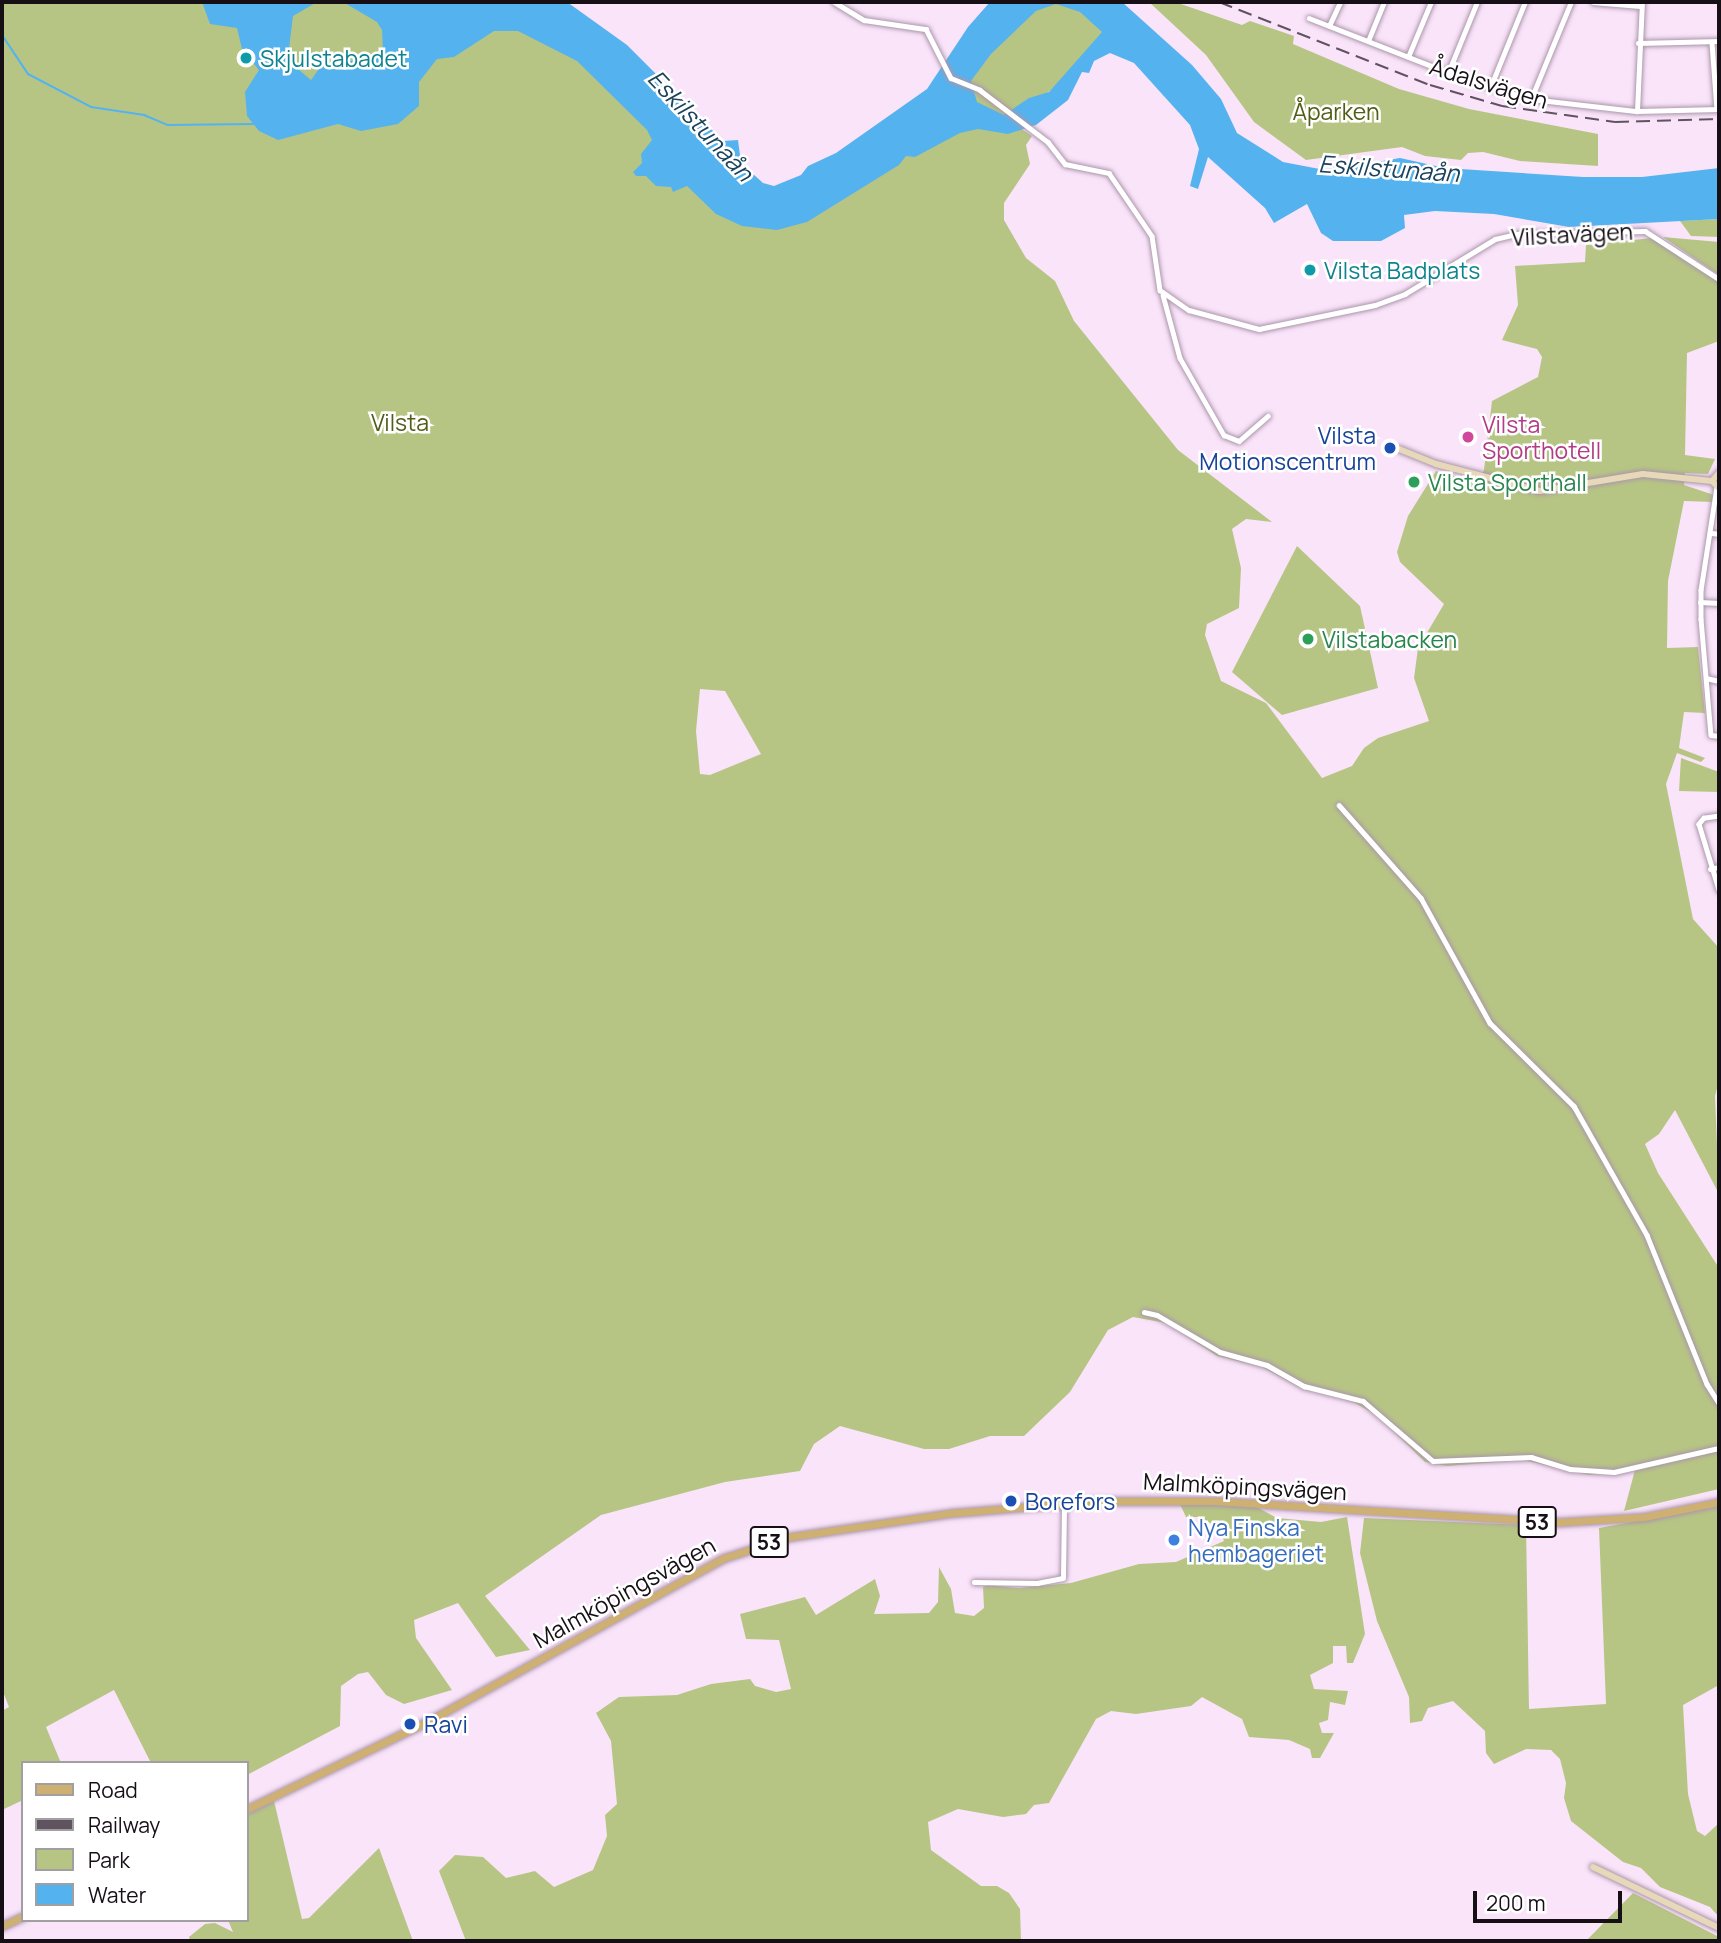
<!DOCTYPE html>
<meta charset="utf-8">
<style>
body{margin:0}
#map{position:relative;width:1721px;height:1943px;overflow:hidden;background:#fae4fa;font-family:Manrope,sans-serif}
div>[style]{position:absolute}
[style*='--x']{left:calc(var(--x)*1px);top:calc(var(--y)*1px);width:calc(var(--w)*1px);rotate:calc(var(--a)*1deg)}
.green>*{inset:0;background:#b7c584}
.water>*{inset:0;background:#54b3ef}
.stream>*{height:2px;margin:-1px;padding:0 1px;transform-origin:1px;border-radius:1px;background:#54b3ef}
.roads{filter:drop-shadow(0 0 2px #ab96ab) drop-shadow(0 0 2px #ab96ab)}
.street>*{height:4.5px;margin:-2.25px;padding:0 2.25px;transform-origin:2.25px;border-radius:2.25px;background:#fff}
.secondary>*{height:6px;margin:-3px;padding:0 3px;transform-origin:3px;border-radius:3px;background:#e6d8b9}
.primary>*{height:7px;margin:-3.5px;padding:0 3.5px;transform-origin:3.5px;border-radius:3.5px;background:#ceb073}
.rail>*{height:2px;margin-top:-1px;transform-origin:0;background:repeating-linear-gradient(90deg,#5f535f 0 14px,transparent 0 21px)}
.dots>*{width:19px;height:19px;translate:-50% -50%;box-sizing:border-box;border:4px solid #fff;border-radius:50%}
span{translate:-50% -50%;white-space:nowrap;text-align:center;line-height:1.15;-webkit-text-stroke:5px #fff;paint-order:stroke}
.shield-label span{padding:2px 5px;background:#fff;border:2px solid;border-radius:5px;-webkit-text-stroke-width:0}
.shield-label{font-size:21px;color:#160f16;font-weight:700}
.culture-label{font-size:23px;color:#0d838f}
.left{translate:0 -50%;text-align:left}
.street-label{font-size:23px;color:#160f16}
.park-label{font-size:23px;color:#525e18}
.hotel-label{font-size:23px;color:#b23c85}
.transit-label{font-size:23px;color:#164399}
.right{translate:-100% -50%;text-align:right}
.leisure-label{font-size:23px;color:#27864d}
.shop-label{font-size:23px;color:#366cbe}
.water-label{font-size:24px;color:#1b435c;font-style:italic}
.frame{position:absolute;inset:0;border:4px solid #160f16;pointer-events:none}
.legend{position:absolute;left:21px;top:1761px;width:228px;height:161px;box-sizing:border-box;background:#fff;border:2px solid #a29fa2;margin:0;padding:9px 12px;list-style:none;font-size:21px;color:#160f16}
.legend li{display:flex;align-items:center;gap:14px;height:35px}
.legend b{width:35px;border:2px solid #a29fa2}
.scale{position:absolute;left:1473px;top:1891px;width:149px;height:32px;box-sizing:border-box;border:4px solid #160f16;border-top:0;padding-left:9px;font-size:21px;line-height:24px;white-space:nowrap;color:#160f16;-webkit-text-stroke:5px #fff;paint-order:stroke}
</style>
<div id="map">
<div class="green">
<div style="clip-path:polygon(evenodd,2px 2px,430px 2px,555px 25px,747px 217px,809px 203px,1029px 2px,1099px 2px,1138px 30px,1078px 67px,1012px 123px,1032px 136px,1026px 145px,1030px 164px,1004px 203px,1004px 220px,1026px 258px,1055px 281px,1074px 321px,1178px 450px,1272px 522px,1246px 519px,1232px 529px,1241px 568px,1239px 608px,1207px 624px,1205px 635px,1221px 681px,1266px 703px,1322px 778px,1352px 766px,1364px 748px,1378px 738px,1429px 721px,1414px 678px,1418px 648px,1444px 604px,1400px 562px,1397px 552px,1408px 516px,1436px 471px,1478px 483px,1484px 470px,1492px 401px,1538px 377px,1542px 357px,1537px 349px,1502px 340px,1518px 305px,1515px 266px,1585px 262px,1586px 245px,1652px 238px,1719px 283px,1719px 341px,1687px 353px,1685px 455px,1715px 459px,1708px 474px,1685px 473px,1684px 485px,1714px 495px,1713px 502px,1684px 501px,1668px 581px,1667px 648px,1698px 647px,1705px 713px,1684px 712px,1679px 748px,1705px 758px,1701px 762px,1677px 753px,1666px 784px,1693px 919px,1719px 948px,1719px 1081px,1715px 1096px,1719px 1194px,1675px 1110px,1659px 1134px,1645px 1144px,1658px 1173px,1719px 1268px,1719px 1489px,1624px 1511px,1635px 1470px,1589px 1475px,1523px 1460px,1447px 1466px,1425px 1462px,1378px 1416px,1353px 1402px,1297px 1386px,1262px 1367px,1217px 1356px,1166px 1323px,1133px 1317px,1108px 1330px,1070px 1392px,1024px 1436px,990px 1436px,949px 1449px,924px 1449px,840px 1426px,814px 1444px,800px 1471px,725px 1482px,601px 1515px,485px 1596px,530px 1650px,496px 1657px,458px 1603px,414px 1620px,416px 1638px,452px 1690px,404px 1704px,386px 1695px,368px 1672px,358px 1674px,341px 1686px,340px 1726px,247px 1775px,247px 1763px,151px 1763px,114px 1690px,46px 1727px,61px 1763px,23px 1763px,23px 1800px,2px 1810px,2px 1711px,9px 1707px,2px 1689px,2px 2px,700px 689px,725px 691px,761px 754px,710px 775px,700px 774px,696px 731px,700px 689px)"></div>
<div style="clip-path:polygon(1149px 2px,1175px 2px,1242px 25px,1250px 21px,1294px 36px,1293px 44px,1399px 89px,1469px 109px,1598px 134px,1598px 166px,1520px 161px,1483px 152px,1468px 153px,1461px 160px,1425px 156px,1402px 147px,1306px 160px,1254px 122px,1206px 55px)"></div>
<div style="clip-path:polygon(1719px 219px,1719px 237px,1691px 236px,1680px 221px)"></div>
<div style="clip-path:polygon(1663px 237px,1719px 242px,1719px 275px,1701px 263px)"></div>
<div style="clip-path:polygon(1297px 546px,1360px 606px,1378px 688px,1282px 715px,1232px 672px)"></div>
<div style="clip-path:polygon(1681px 758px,1719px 772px,1719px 792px,1679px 791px)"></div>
<div style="clip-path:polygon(1180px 1504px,1253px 1505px,1277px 1518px,1321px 1522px,1347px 1517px,1365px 1634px,1353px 1663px,1347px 1663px,1346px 1646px,1333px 1646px,1333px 1663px,1310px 1675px,1314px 1689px,1348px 1691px,1345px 1705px,1330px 1702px,1328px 1720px,1319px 1723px,1322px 1733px,1334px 1733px,1320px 1758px,1312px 1758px,1310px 1749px,1289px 1740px,1249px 1737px,1242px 1719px,1202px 1697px,1191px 1706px,1136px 1714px,1111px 1711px,1096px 1719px,1049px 1803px,1034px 1805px,1026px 1814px,1003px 1817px,958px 1809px,928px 1822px,931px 1850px,981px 1886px,997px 1886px,1009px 1893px,1020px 1909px,1021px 1941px,466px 1941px,439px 1871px,455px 1855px,483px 1857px,506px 1878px,535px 1871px,554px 1887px,593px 1870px,607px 1836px,605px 1815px,617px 1804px,611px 1741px,596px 1713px,619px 1697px,677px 1695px,711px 1684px,750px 1679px,755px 1686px,776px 1692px,791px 1689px,779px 1640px,746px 1639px,740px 1614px,805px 1597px,816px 1615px,875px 1579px,880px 1596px,874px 1614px,929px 1613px,938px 1602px,939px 1567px,951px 1589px,955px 1613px,974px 1616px,984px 1608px,983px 1587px,988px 1585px,1019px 1588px,1071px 1583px,1139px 1564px,1176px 1562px,1224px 1541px,1219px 1528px,1200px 1517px,1186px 1517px)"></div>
<div style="clip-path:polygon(1719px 1506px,1719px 1685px,1683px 1705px,1688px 1794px,1697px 1831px,1705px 1836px,1719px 1823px,1719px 1917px,1710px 1907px,1660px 1887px,1641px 1868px,1623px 1862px,1571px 1821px,1564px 1798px,1566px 1783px,1560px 1759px,1551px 1750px,1526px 1749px,1494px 1764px,1486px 1753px,1485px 1731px,1453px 1701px,1428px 1708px,1422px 1721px,1410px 1723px,1409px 1697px,1377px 1621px,1360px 1553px,1364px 1518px,1526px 1525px,1529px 1709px,1606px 1704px,1599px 1528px)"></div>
<div style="clip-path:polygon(274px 1801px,302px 1919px,309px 1918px,379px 1848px,413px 1941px,190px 1941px,189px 1937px,205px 1924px,215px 1923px,233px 1932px,228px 1920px,247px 1920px,247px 1814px)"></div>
<div style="clip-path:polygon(1633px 1893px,1719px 1937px,1719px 1941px,1586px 1941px)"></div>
</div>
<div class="water">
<div style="clip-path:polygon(evenodd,202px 2px,317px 2px,293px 16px,289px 49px,298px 69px,311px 80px,318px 70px,334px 60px,357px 61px,383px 51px,382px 30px,377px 22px,343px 2px,567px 2px,627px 45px,723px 141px,738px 140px,741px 163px,763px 183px,774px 186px,801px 175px,808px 166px,836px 153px,927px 89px,968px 27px,990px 2px,1122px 2px,1192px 65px,1221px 99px,1237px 133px,1283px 162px,1330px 171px,1337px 160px,1348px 167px,1400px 158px,1445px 168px,1583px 177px,1642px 177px,1719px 168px,1719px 219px,1569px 227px,1494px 214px,1435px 211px,1404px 215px,1405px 228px,1381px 241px,1333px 241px,1321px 233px,1307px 204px,1274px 223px,1265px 208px,1208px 157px,1198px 189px,1190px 186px,1199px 149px,1190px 125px,1134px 63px,1110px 53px,1094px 61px,1089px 73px,1082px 72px,1068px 100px,1036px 125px,1008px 134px,978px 129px,960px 133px,915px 157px,906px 156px,899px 165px,807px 222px,777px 230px,742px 226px,716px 214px,687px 186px,673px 192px,671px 187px,656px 186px,646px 176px,636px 176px,633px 172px,642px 163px,641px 154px,652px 140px,647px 130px,577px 61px,518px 31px,494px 31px,454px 57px,437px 59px,419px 82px,419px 106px,398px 124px,361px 131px,338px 124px,278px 140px,259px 131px,247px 116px,245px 92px,259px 70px,242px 49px,237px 28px,210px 24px,202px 2px,1056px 4px,1080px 12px,1102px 32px,1049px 92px,1029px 98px,1004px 115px,977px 102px,971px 81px,991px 54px,1036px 11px,1056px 4px)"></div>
</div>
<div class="stream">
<div style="--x:2;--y:35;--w:47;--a:56.3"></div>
<div style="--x:28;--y:74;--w:71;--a:27.6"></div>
<div style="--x:91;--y:107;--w:54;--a:8.6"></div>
<div style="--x:144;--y:115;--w:26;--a:23"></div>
<div style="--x:168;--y:125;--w:85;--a:-0.7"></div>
</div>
<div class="roads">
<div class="street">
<div style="--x:834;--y:2;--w:35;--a:31"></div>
<div style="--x:864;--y:20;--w:63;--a:8.3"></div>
<div style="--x:926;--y:29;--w:55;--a:63"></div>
<div style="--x:951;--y:78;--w:31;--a:22"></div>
<div style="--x:980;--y:90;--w:86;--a:37.4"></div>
<div style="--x:1048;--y:142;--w:28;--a:52"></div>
<div style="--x:1065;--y:164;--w:45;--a:11.6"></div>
<div style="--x:1109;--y:173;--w:76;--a:55.7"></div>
<div style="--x:1152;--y:236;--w:55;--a:81.6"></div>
<div style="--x:1160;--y:290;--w:35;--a:35"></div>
<div style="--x:1189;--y:310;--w:73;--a:15.2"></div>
<div style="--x:1259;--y:329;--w:118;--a:-11.7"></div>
<div style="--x:1375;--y:305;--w:32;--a:-20"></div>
<div style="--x:1405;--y:294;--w:105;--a:-31.4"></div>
<div style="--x:1495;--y:239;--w:22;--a:-13"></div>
<div style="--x:1516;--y:234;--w:129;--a:-1.3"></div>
<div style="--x:1645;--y:231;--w:88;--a:33"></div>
<div style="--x:1593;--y:2;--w:47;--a:4.9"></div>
<div style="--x:1309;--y:18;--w:170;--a:21.4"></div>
<div style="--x:1467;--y:80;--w:67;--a:16.5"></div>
<div style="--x:1531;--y:99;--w:107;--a:6.5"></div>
<div style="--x:1637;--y:111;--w:82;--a:-1.4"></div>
<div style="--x:1329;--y:26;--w:26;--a:-65"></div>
<div style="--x:1368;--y:41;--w:42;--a:-67.7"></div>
<div style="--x:1638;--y:43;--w:81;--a:-1.4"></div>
<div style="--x:1712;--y:43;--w:66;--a:85.7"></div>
<div style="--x:1408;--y:57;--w:60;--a:-67.3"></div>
<div style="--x:1448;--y:73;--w:77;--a:-67.8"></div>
<div style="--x:1490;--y:88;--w:93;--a:-67.9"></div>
<div style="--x:1531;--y:99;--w:105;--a:-67.6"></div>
<div style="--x:1637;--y:111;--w:109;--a:-87.4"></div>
<div style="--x:1163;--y:295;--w:65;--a:74.9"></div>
<div style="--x:1180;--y:358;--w:89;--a:60.3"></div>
<div style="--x:1224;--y:435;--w:16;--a:22"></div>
<div style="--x:1239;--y:441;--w:38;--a:-41"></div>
<div style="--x:1717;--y:487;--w:104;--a:98.8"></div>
<div style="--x:1701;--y:590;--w:29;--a:90"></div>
<div style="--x:1701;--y:619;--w:116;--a:85.1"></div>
<div style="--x:1711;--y:735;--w:8;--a:7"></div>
<div style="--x:1712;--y:533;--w:7;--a:8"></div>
<div style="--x:1700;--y:602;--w:19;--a:3"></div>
<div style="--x:1706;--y:678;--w:13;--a:13"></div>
<div style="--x:1339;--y:805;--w:124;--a:48.6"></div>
<div style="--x:1421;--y:898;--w:143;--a:61.1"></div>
<div style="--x:1490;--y:1023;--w:118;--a:44.7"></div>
<div style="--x:1574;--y:1106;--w:148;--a:60.5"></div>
<div style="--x:1647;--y:1235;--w:161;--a:68.1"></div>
<div style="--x:1707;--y:1384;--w:22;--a:58"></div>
<div style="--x:1719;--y:816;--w:15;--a:172"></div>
<div style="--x:1704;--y:818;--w:8;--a:130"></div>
<div style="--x:1699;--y:824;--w:69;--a:73.1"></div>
<div style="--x:1710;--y:869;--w:9;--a:-13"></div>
<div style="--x:1144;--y:1312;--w:13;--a:13"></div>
<div style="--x:1157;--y:1315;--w:73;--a:30.4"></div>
<div style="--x:1220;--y:1352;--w:49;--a:15.5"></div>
<div style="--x:1267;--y:1365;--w:43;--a:29.6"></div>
<div style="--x:1304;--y:1386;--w:61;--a:14.3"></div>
<div style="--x:1363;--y:1401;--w:92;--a:40.6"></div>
<div style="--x:1433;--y:1461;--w:98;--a:-2.3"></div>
<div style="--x:1531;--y:1457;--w:41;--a:17.1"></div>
<div style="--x:1570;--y:1469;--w:44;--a:3.9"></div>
<div style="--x:1614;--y:1472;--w:108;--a:-12.9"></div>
<div style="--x:974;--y:1582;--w:63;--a:0.9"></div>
<div style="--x:1037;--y:1583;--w:26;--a:-11"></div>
<div style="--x:1063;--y:1578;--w:75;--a:-89.2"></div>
</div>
<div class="secondary">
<div style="--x:1399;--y:449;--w:40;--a:22"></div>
<div style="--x:1436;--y:464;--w:107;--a:14.6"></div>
<div style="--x:1540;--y:491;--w:104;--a:-9.4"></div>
<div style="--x:1643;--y:474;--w:69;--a:5.8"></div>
<div style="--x:1712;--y:481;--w:11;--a:-49"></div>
<div style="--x:1712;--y:481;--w:10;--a:45"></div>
<div style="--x:1593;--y:1867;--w:140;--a:25.8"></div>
</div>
<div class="primary">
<div style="--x:247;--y:1809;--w:206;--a:-25.9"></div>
<div style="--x:432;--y:1719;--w:333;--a:-28.9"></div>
<div style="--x:724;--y:1558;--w:68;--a:-17.9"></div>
<div style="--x:789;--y:1537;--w:165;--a:-8.4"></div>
<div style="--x:952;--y:1513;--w:145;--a:-4.7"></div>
<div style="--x:1097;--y:1501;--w:116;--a:0"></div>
<div style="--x:1213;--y:1501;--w:349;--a:3.5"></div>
<div style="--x:1561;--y:1522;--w:83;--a:-3.4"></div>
<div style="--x:1644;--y:1517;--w:76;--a:-11.3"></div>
<div style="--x:2;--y:1926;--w:23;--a:-25"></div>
</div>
</div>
<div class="rail">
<div style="--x:1219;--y:2;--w:227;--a:21.5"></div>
<div style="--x:1430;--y:85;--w:75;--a:16.3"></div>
<div style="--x:1502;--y:106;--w:114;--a:8.1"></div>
<div style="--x:1615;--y:122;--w:104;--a:-1.7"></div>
</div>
<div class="dots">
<div style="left:246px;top:58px;background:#0f9aa8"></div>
<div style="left:1310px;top:270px;background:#0f9aa8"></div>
<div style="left:1468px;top:437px;background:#d1479c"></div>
<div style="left:1390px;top:448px;background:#1a4fb4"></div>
<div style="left:1414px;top:482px;background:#2e9e5b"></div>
<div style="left:1308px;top:639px;background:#2e9e5b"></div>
<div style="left:1011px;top:1501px;background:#1a4fb4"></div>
<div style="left:1174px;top:1540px;background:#3f7fe0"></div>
<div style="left:410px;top:1724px;background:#1a4fb4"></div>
</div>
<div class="shield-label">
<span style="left:1537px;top:1522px">53</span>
<span style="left:769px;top:1542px">53</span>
</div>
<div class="culture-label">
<span class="left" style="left:260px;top:58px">Skjulstabadet</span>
<span class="left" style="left:1324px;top:270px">Vilsta Badplats</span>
</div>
<div class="street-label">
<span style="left:1489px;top:83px;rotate:17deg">Ådalsvägen</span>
<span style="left:1572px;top:234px;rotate:-3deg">Vilstavägen</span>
<span style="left:1245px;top:1486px;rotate:3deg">Malmköpingsvägen</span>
<span style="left:624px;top:1592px;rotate:-29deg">Malmköpingsvägen</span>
</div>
<div class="park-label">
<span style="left:1336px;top:111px">Åparken</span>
<span style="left:400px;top:422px">Vilsta</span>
</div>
<div class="hotel-label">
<span class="left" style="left:1482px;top:437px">Vilsta<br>Sporthotell</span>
</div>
<div class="transit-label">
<span class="right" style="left:1376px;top:448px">Vilsta<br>Motionscentrum</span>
<span class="left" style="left:1025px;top:1501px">Borefors</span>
<span class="left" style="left:424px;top:1724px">Ravi</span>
</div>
<div class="leisure-label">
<span class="left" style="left:1428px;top:482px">Vilsta Sporthall</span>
<span class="left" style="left:1322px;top:639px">Vilstabacken</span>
</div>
<div class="shop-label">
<span class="left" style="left:1188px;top:1540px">Nya Finska<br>hembageriet</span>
</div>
<div class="water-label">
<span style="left:701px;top:125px;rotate:47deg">Eskilstunaån</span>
<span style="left:1389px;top:168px;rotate:4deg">Eskilstunaån</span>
</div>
<div class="frame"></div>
<ul class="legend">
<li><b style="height:9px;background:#ceb073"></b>Road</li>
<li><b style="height:9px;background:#5f535f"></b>Railway</li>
<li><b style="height:19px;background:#b7c584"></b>Park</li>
<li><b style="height:19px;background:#54b3ef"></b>Water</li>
</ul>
<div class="scale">200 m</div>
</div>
